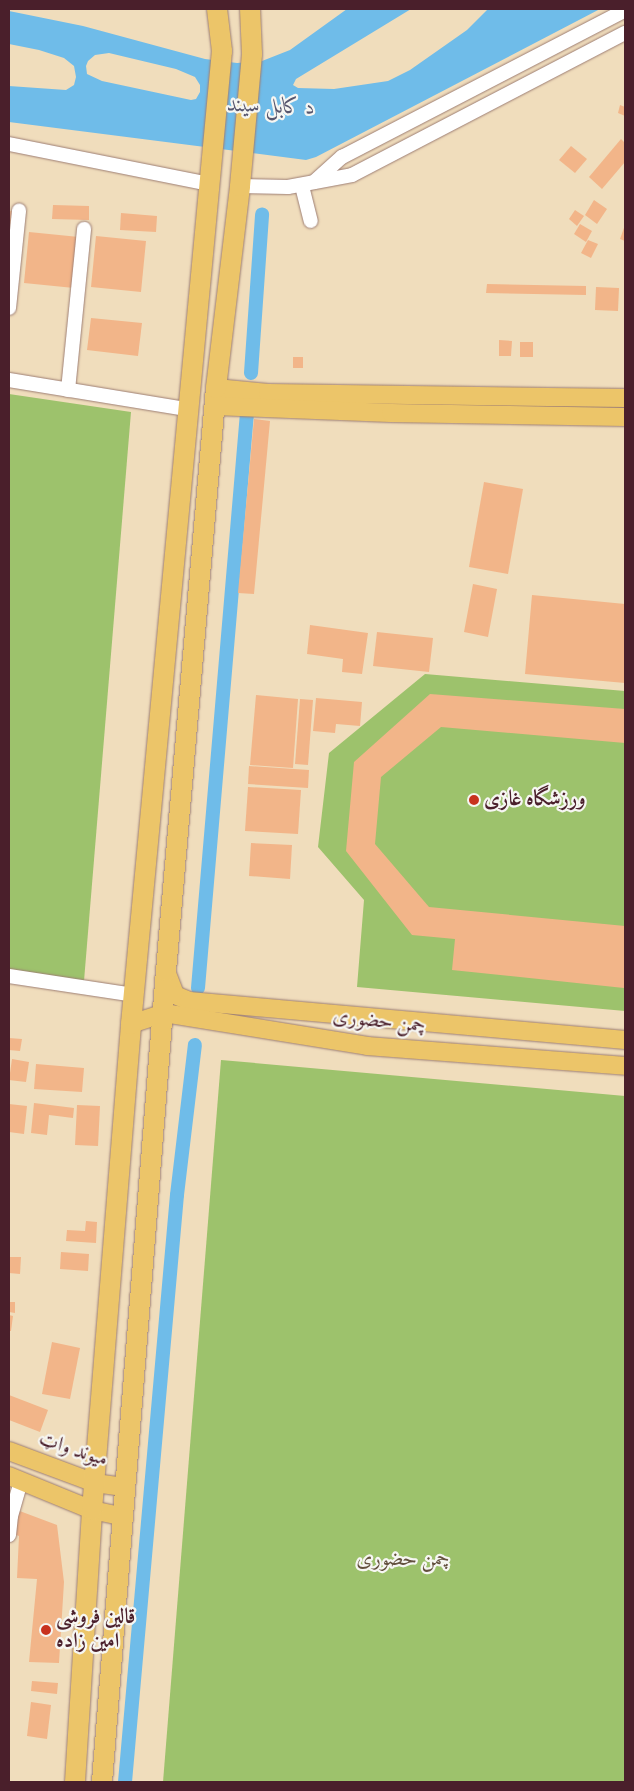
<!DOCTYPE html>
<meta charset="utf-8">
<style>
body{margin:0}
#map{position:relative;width:634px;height:1791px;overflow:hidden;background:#f0ddbc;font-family:"Sorts Mill Goudy",Amiri,serif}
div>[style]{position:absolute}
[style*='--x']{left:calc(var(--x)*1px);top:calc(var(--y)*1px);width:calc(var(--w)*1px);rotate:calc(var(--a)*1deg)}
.green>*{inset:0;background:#9dc26c}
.water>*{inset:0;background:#6fbce9}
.canal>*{height:14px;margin:-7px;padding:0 7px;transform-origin:7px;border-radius:7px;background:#6fbce9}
.building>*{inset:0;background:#f2b589}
.roads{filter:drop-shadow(0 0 1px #9d7e74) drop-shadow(0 0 1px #9d7e74)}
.minor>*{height:14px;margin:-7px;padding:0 7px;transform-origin:7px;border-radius:7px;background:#fff}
.major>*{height:18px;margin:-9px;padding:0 9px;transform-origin:9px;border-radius:9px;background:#ecc569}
.highway>*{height:20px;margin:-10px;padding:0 10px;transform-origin:10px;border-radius:10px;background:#ecc569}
.dots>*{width:14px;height:14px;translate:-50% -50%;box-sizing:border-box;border:2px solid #f6f6f2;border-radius:50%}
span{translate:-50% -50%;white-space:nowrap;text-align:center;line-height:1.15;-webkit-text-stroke:4.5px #f6f6f2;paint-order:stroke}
.poi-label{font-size:21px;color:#4a1f2b;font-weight:700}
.left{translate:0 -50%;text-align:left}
.street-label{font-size:21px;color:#4a1f2b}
.park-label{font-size:21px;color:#63503e}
.water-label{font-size:22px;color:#57566e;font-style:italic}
.frame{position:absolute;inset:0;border:10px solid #4a1f2b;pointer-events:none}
</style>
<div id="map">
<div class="green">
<div style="clip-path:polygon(9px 394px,131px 412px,84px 981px,9px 969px)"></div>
<div style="clip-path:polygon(425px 674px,625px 691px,625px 1011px,357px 987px,364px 900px,318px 847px,329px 753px)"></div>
<div style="clip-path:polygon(221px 1060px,625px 1096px,625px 1782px,163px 1782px)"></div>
</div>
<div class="water">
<div style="clip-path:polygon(evenodd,347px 9px,411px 9px,296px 79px,293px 85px,298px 88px,334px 89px,388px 81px,410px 70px,467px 30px,488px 9px,600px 9px,316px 157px,306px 160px,9px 122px,9px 86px,66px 90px,74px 85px,76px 77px,74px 66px,64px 58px,39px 50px,9px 44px,9px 11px,83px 26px,205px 59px,237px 63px,262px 61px,290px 50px,347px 9px,109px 53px,176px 69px,195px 77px,200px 85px,200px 92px,196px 99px,191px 100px,102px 81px,87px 74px,86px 66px,88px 61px,95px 55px,109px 53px)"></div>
</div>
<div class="canal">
<div style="--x:251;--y:373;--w:159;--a:-86"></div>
<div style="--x:198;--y:988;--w:577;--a:-85.13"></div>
<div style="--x:125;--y:1782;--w:589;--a:-84.94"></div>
<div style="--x:177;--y:1195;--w:151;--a:-83.2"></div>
</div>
<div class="building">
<div style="clip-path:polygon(620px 105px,625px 107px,625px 116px,618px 113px)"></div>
<div style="clip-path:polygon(621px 139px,625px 143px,625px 162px,602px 189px,589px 177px)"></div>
<div style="clip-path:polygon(571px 146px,587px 159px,575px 173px,559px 160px)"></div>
<div style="clip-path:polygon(594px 200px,607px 209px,597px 224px,585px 215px)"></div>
<div style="clip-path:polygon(53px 205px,89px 206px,89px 220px,52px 219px)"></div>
<div style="clip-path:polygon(575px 210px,584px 216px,577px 226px,569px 219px)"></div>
<div style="clip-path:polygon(9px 211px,17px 212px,15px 232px,9px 231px)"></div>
<div style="clip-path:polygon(121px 213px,157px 216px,156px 232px,120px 230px)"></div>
<div style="clip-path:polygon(580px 224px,592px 231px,586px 242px,574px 234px)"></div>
<div style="clip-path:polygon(625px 225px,625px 241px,620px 239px)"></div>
<div style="clip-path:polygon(29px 232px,79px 237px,74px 288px,24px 283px)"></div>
<div style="clip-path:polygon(96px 236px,146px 241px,141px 292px,91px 287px)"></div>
<div style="clip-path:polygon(588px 240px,598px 244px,591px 258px,581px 253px)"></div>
<div style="clip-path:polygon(487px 284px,586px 286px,586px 295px,486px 293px)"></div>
<div style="clip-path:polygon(596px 287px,619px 288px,618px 311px,595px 310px)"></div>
<div style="clip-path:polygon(91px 318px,142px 323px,138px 356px,87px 350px)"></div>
<div style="clip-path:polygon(499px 340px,512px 341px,511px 356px,499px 356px)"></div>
<div style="clip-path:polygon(520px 342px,533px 342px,533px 357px,520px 357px)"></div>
<div style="clip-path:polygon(293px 357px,303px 357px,303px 368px,293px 368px)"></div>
<div style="clip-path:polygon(254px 419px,270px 421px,254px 594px,238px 593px)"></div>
<div style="clip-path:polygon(484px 482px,523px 489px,508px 574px,469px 567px)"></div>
<div style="clip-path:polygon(473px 584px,497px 589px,488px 637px,464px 632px)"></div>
<div style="clip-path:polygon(532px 595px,625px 604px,625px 683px,525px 674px)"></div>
<div style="clip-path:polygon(310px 625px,368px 633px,362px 674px,342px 672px,343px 659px,307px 654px)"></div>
<div style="clip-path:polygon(377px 632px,433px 638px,429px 672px,373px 666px)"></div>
<div style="clip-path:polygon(430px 694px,625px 709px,625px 743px,441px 727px,381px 777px,375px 844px,429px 907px,625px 926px,624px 988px,452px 970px,455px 939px,412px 935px,346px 851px,354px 762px)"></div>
<div style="clip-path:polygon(256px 695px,298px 699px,293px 768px,250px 765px)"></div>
<div style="clip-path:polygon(316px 698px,362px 702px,360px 726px,336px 724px,335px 733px,313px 731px)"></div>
<div style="clip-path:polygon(300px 699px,313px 700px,308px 765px,295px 764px)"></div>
<div style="clip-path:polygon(249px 766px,309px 770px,308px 788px,248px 784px)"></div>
<div style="clip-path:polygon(248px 787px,301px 790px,298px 834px,245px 831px)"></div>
<div style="clip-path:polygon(251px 843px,292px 845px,290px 879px,249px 876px)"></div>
<div style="clip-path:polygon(9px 1038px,22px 1039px,20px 1051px,9px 1050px)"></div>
<div style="clip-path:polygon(12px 1059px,29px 1062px,26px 1082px,9px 1080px)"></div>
<div style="clip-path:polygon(36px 1064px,84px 1068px,82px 1092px,34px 1089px)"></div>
<div style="clip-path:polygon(34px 1103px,74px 1108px,73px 1118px,49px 1115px,47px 1135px,31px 1133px)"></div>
<div style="clip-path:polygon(9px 1104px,27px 1106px,24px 1134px,9px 1132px)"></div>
<div style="clip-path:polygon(77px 1105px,100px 1106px,98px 1146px,75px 1145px)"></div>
<div style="clip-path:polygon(86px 1221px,97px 1222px,96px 1243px,66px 1241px,67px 1230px,85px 1231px)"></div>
<div style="clip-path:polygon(61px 1252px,89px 1254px,88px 1271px,60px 1269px)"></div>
<div style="clip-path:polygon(9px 1257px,21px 1257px,20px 1274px,9px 1273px)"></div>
<div style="clip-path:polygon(9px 1302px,15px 1302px,15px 1313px,9px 1312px)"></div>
<div style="clip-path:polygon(9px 1315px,13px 1316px,11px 1331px,9px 1331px)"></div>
<div style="clip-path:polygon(52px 1342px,80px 1348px,70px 1399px,42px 1394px)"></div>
<div style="clip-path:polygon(9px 1395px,48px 1410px,40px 1432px,9px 1420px)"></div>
<div style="clip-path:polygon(17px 1510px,57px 1525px,64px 1582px,59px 1663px,29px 1662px,37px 1579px,17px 1578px,19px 1536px,9px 1532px)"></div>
<div style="clip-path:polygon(32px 1681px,58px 1683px,57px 1694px,31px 1691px)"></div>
<div style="clip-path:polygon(31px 1702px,51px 1705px,47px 1739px,27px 1736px)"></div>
</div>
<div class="roads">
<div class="minor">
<div style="--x:9;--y:144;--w:205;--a:11.3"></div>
<div style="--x:314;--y:182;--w:38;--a:-42"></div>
<div style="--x:342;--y:157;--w:319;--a:-27.4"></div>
<div style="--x:240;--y:186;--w:48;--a:1.2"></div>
<div style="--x:288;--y:187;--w:65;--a:-10.6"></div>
<div style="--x:352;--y:175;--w:308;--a:-27.5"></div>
<div style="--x:302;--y:186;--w:36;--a:76"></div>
<div style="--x:9;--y:308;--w:98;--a:-84.1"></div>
<div style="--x:9;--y:380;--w:180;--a:9.3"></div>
<div style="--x:68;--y:390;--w:162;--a:-84.3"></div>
<div style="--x:9;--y:976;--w:126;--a:8.6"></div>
<div style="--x:9;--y:1535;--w:19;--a:-84"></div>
<div style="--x:11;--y:1516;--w:36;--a:-74"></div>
</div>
<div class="major">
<div style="--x:216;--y:388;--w:52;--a:5.5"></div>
<div style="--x:268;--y:393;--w:357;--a:0.8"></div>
<div style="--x:215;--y:406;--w:176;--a:2.3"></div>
<div style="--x:391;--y:413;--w:234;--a:1"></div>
<div style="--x:166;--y:971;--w:26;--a:69"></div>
<div style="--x:175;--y:995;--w:15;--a:23"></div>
<div style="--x:189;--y:1001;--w:438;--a:5.1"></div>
<div style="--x:131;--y:1024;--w:35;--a:-18"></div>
<div style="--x:164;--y:1013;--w:206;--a:9.2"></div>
<div style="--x:367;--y:1046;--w:259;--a:4.4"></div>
<div style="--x:9;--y:1451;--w:92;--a:20.4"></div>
<div style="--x:95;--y:1483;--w:29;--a:8"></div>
<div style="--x:9;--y:1476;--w:90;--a:22.3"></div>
<div style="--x:92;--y:1510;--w:30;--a:12"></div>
</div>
<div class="highway">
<div style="--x:75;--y:1782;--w:273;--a:-86.4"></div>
<div style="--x:92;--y:1510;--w:488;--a:-85.4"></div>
<div style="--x:131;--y:1024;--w:977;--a:-84.66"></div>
<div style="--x:222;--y:51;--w:42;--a:-96.8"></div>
<div style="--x:102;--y:1782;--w:814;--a:-85.49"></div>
<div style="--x:166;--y:971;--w:585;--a:-85.1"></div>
<div style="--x:216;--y:388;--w:203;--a:-83.2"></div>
<div style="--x:240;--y:186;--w:133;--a:-84.8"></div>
<div style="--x:252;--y:54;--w:45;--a:-92.5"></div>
</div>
</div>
<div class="dots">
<div style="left:474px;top:800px;background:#c8321e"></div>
<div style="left:46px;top:1630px;background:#c8321e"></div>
</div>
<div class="poi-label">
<span class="left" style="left:484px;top:800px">ورزشگاه غازی</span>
<span class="left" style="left:56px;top:1630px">قالین فروشی<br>امین زاده</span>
</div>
<div class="street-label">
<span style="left:379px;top:1022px;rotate:6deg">چمن حضوری</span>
<span style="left:73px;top:1450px;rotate:18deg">میوند واټ</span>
</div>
<div class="park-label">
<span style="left:403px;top:1560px">چمن حضوری</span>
</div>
<div class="water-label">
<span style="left:271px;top:108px;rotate:2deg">د کابل سيند</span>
</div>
<div class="frame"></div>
</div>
